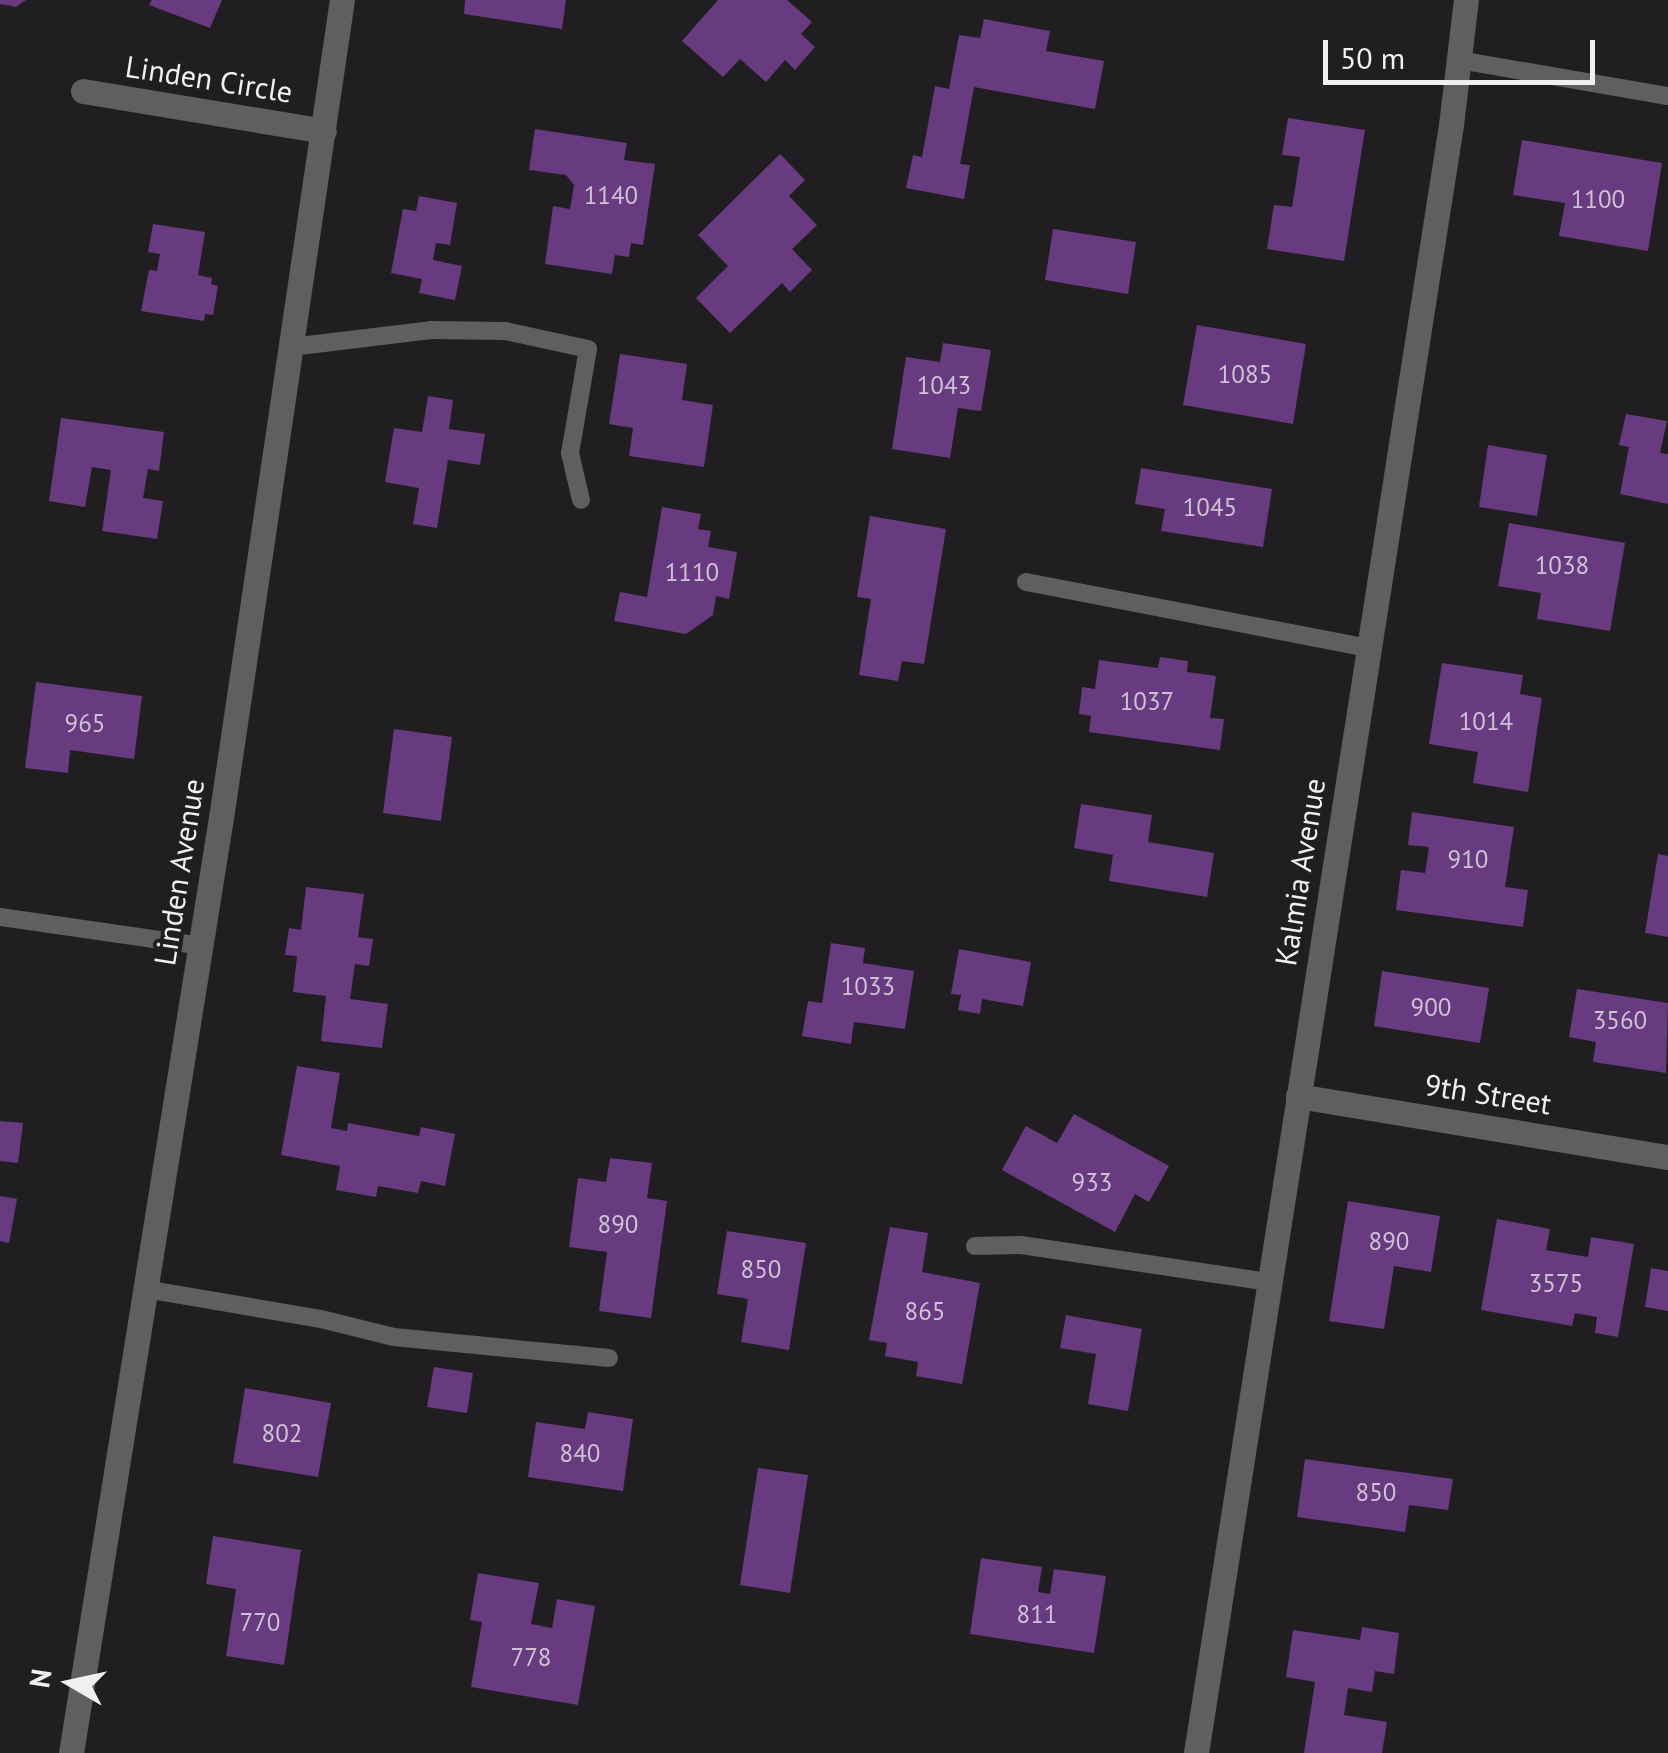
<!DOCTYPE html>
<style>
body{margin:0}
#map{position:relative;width:1668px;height:1753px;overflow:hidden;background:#201e21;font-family:"PT Sans",sans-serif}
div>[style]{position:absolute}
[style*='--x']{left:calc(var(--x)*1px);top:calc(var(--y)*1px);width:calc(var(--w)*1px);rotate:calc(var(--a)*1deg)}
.building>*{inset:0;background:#683a7f}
.lane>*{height:18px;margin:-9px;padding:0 9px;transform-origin:9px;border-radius:9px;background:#5f5e60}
.street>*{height:25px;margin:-12.5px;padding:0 12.5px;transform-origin:12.5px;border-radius:12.5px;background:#5f5e60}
span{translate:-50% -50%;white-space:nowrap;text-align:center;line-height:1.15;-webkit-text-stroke:8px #201e21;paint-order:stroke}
.number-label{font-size:25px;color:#cec2d4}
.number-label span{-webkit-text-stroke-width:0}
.street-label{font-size:30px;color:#f0eff1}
.north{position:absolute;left:20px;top:1633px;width:100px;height:100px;-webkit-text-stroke:8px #201e21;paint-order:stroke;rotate:279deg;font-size:28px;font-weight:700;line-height:40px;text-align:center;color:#f0eff1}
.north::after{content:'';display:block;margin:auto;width:35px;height:45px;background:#f0eff1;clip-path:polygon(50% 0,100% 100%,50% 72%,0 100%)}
.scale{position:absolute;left:1323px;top:40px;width:272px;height:45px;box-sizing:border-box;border:5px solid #f0eff1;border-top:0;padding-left:12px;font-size:30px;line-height:35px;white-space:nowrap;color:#f0eff1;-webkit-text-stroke:8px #201e21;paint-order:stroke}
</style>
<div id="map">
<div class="building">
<div style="clip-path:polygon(0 0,26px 0,16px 7px,0 4px)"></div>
<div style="clip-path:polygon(152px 0,222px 0,210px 28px,149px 5px)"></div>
<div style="clip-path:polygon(465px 0,566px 0,562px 29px,464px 14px)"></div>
<div style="clip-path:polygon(718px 0,787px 0,812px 22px,801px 34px,815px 47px,795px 70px,785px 60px,766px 82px,740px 59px,723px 77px,682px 41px)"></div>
<div style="clip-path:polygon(984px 19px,1050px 31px,1046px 51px,1104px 61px,1095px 109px,974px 87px,960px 164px,970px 165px,964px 199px,906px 188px,913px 155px,922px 157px,935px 86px,949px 89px,959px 35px,980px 38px)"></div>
<div style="clip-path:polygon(1288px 118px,1365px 130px,1344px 261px,1267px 249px,1274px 205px,1292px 207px,1300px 157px,1282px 155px)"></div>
<div style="clip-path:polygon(535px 129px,627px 143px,624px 160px,655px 164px,643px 245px,631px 243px,629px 257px,615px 255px,612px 274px,545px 264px,553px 206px,570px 209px,574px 185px,566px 175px,529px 170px)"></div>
<div style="clip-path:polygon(1522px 140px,1662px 163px,1648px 251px,1559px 236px,1565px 203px,1513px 195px)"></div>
<div style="clip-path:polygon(780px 154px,805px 180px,789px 196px,817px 225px,792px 249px,812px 270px,790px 292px,782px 283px,730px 333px,696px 298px,728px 266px,698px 235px)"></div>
<div style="clip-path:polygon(419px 196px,457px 203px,450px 245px,436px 243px,433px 260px,462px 266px,455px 300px,419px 293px,422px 279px,391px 273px,403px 209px,416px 211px)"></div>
<div style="clip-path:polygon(153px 224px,205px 232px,198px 275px,212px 278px,211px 284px,218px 286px,213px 315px,205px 314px,204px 321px,141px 311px,149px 270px,157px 271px,160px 254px,148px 252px)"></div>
<div style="clip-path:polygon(1053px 229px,1136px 242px,1128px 294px,1045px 280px)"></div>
<div style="clip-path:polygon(1197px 325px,1306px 344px,1293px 424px,1183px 405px)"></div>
<div style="clip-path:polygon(943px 343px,991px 350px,981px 411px,958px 408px,950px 458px,892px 449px,906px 357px,940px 362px)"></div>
<div style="clip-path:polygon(620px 354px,687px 364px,682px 400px,713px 405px,704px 467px,629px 456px,633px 428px,609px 424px)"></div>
<div style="clip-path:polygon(428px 396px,453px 400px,449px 429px,485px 434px,480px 465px,448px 460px,437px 528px,413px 524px,419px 488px,385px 482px,394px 428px,422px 432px)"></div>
<div style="clip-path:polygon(1626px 414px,1667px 421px,1660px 453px,1668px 454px,1668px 504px,1620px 494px,1629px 447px,1619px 445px)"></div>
<div style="clip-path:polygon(61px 418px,164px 432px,159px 471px,148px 469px,143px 498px,163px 501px,157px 539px,102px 531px,111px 470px,92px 467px,85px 507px,49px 501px)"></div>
<div style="clip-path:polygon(1488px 445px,1547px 455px,1537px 516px,1479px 507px)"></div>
<div style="clip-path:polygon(1141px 468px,1272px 489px,1263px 547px,1161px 531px,1165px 509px,1135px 504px)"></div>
<div style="clip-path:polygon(662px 507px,701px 514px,698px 529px,711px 531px,708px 547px,737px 552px,729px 599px,716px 596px,713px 615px,686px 634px,614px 621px,620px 592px,647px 597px)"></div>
<div style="clip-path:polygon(870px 516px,946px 529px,924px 664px,902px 661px,898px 681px,859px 675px,871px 599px,857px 597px)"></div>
<div style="clip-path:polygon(1509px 523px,1625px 543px,1610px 631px,1537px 619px,1541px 593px,1498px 586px)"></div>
<div style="clip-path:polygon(1160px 657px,1188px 661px,1187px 672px,1216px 676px,1210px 718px,1224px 719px,1220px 750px,1089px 732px,1091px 716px,1079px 714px,1082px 687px,1095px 689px,1099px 660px,1158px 668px)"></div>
<div style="clip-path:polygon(1442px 663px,1523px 675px,1520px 694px,1542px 698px,1528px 792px,1473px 783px,1478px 752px,1429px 744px)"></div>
<div style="clip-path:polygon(36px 682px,142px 696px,134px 759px,70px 750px,68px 773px,25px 768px)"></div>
<div style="clip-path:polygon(394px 729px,452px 737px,441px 821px,383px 813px)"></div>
<div style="clip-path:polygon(1081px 804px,1152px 815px,1148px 842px,1214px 853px,1207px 897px,1109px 881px,1113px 855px,1074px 848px)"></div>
<div style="clip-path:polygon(1412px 812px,1514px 827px,1505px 887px,1528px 890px,1523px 927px,1396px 910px,1401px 870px,1425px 873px,1429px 847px,1408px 845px)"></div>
<div style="clip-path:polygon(1658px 854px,1668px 856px,1668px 937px,1645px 933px)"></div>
<div style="clip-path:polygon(306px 887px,364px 894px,358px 937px,373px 939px,369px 966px,355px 964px,350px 999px,388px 1004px,382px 1048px,321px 1041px,326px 996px,293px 992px,297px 956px,285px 955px,289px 928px,301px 930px)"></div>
<div style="clip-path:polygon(831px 943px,865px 948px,863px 963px,914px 971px,905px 1029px,854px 1022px,851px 1044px,802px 1036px,808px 1001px,822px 1003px)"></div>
<div style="clip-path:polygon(959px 949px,1031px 962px,1023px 1006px,982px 999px,980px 1014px,958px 1010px,961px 995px,951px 994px)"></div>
<div style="clip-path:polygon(1382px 971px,1489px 988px,1480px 1043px,1374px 1026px)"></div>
<div style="clip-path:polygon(1577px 989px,1668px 1003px,1666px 1073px,1593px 1062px,1596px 1042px,1569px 1037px)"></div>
<div style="clip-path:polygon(297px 1066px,340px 1073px,331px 1128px,347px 1131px,348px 1123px,419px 1136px,421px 1127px,455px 1134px,445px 1186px,421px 1181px,418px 1193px,378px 1186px,376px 1197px,336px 1190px,340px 1166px,281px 1155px)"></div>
<div style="clip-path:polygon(1074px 1114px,1169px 1166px,1149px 1202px,1135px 1194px,1115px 1232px,1002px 1170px,1026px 1126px,1057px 1143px)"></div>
<div style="clip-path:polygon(0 1121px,23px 1123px,18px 1163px,0 1161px)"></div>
<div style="clip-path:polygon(610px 1158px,652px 1163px,647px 1198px,667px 1201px,651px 1318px,599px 1311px,607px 1252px,569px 1247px,578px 1178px,606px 1182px)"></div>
<div style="clip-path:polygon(0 1196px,17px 1199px,9px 1243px,0 1241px)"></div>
<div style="clip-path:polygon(1348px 1201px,1440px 1216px,1431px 1272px,1394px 1266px,1384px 1329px,1329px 1321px)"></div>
<div style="clip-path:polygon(1497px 1219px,1550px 1229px,1546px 1250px,1588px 1257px,1591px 1237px,1634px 1244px,1618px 1337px,1595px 1333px,1597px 1317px,1575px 1313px,1572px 1326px,1481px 1310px)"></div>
<div style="clip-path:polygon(890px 1227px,928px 1233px,922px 1272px,980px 1283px,962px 1384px,916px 1376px,918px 1362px,885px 1356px,887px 1343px,869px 1340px)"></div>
<div style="clip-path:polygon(727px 1231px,806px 1243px,789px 1350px,741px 1342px,748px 1299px,717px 1294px)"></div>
<div style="clip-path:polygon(1651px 1268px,1668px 1271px,1668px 1311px,1645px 1307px)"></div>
<div style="clip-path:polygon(1066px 1315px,1142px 1329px,1128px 1411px,1088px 1404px,1096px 1354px,1060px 1348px)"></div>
<div style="clip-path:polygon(434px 1367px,473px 1373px,467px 1413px,427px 1407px)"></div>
<div style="clip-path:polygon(245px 1388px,331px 1403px,318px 1477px,233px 1463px)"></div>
<div style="clip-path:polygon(588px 1412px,633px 1419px,623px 1491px,528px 1477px,536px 1422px,585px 1429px)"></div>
<div style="clip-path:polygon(1305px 1459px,1453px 1479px,1448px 1510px,1409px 1505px,1405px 1532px,1297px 1517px)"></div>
<div style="clip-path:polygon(758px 1468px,808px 1475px,790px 1593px,740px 1585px)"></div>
<div style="clip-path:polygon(213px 1536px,301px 1550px,284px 1665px,226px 1656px,236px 1589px,206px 1584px)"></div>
<div style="clip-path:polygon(981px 1558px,1042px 1567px,1038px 1592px,1050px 1594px,1054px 1569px,1106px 1576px,1094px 1653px,970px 1634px)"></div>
<div style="clip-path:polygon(478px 1573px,539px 1583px,531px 1624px,552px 1628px,557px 1599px,595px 1606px,578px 1705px,471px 1687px,482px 1622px,470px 1620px)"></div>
<div style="clip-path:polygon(1362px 1627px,1399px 1633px,1394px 1674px,1375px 1671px,1372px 1692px,1348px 1688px,1344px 1715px,1387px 1722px,1382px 1753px,1304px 1753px,1315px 1682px,1286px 1677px,1293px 1630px,1360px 1640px)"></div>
</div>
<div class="lane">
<div style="--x:1459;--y:60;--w:212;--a:9.8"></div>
<div style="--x:291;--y:347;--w:141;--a:-6.9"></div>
<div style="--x:431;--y:330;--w:74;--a:0.8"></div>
<div style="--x:505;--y:331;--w:85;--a:12.2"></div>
<div style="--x:588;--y:349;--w:106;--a:99.8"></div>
<div style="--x:570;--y:453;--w:48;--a:76.8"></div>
<div style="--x:1026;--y:582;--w:348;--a:10.9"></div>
<div style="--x:0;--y:917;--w:203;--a:8.2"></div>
<div style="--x:975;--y:1246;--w:46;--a:-1.2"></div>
<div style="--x:1021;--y:1245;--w:250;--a:8.5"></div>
<div style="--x:145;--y:1289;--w:179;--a:9.7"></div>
<div style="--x:321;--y:1319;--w:75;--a:13.9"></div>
<div style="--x:394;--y:1337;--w:216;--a:5.6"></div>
</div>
<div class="street">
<div style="--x:83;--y:91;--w:244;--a:9.4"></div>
<div style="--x:1298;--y:1096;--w:375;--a:9.4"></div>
<div style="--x:71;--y:1753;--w:947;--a:-80.89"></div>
<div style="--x:221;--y:818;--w:827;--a:-81.59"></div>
<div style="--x:1196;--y:1753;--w:1648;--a:-81.1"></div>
<div style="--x:1451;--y:125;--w:126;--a:-83.2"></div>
</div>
<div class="number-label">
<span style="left:611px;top:195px">1140</span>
<span style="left:1598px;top:199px">1100</span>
<span style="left:1245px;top:374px">1085</span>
<span style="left:944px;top:385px">1043</span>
<span style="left:1210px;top:507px">1045</span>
<span style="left:1562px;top:565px">1038</span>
<span style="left:692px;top:572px">1110</span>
<span style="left:1147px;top:701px">1037</span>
<span style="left:1486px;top:721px">1014</span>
<span style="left:85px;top:723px">965</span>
<span style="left:1468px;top:859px">910</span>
<span style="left:868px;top:986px">1033</span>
<span style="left:1431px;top:1007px">900</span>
<span style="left:1620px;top:1020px">3560</span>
<span style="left:1092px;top:1182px">933</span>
<span style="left:618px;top:1224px">890</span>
<span style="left:1389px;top:1241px">890</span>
<span style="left:761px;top:1269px">850</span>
<span style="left:1556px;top:1283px">3575</span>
<span style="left:925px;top:1311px">865</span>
<span style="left:282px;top:1433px">802</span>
<span style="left:580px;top:1453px">840</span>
<span style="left:1376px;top:1492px">850</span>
<span style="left:1037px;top:1614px">811</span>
<span style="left:260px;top:1622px">770</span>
<span style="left:531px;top:1657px">778</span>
</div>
<div class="street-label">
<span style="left:209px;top:79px;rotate:9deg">Linden Circle</span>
<span style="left:179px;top:872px;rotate:-81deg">Linden Avenue</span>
<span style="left:1300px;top:872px;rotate:-81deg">Kalmia Avenue</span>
<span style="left:1488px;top:1094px;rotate:9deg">9th Street</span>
</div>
<div class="north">N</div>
<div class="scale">50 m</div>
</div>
